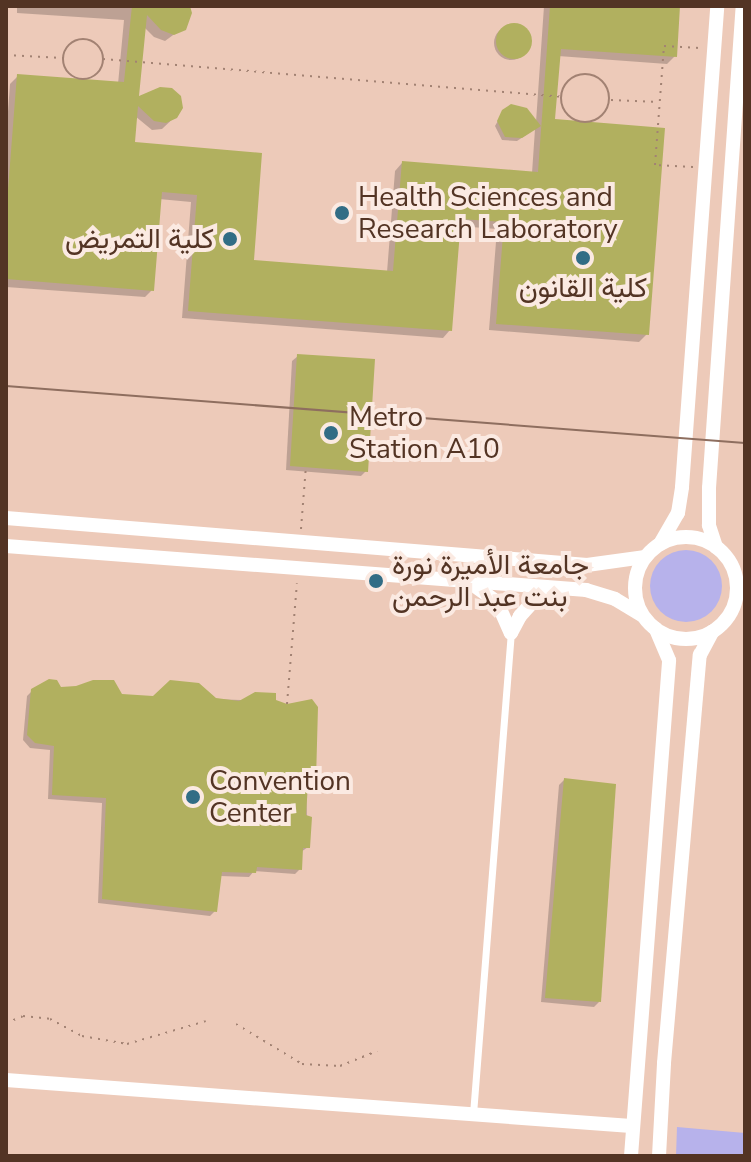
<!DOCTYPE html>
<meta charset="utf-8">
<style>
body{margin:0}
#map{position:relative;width:751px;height:1162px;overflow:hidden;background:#f9d9ca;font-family:"Nunito Sans",Vazirmatn,sans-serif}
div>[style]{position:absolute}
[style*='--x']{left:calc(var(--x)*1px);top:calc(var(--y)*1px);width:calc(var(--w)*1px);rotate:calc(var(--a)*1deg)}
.built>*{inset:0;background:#edcab9}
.green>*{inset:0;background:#b7b2eb}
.round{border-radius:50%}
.shadow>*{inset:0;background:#0003}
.building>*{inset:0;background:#b1b05f}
.path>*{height:2px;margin-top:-1px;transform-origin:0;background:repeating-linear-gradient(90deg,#a28273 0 2px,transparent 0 8px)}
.path>.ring{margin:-1px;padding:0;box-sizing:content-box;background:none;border:2px solid #a28273;border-radius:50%}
.lane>*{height:7px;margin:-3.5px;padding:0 3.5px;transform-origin:3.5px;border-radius:3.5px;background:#fff}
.street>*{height:14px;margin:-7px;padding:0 7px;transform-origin:7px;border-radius:7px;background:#fff}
.street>.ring{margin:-7px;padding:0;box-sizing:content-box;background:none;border:14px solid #fff;border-radius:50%}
.tram>*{height:2px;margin:-1px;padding:0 1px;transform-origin:1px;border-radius:1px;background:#8e6e5f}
.dots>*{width:22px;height:22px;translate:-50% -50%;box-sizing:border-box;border:4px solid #fbeae2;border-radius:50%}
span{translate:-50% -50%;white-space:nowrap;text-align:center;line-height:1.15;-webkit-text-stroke:8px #fbeae2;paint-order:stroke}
.poi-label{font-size:28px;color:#533424}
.left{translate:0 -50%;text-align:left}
.right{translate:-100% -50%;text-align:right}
.frame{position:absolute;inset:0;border:8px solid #533424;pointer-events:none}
</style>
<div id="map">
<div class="built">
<div style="clip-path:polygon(6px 6px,745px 6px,745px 1156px,6px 1156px)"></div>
</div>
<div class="green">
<div class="round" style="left:650px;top:550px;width:72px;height:72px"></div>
<div style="clip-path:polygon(677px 1127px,745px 1133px,745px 1156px,676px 1156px)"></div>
</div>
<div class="shadow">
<div style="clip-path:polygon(17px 6px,187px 6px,188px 24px,165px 41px,154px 37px,144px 27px,137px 100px,179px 113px,162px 129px,152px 130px,135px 116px,132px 144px,260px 155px,252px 262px,387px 272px,395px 171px,402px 163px,532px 173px,535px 129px,517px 141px,502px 140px,495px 126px,503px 112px,536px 122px,544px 6px,678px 6px,675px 56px,667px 64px,558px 56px,553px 121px,647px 334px,639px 342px,489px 330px,497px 229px,458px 226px,450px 330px,443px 338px,182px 318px,191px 202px,159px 199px,152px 290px,145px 297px,6px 287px,6px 139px,10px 84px,18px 76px,118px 84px,124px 20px,17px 13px)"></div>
<div class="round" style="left:494px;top:26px;width:34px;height:34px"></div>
<div style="clip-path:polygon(298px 356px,366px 471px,361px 476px,286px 470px,292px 361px)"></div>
<div style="clip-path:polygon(60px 689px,121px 696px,274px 701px,314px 779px,306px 786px,308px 847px,301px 852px,300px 869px,295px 874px,254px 871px,249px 877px,220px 876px,215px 911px,210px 916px,98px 903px,102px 803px,48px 799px,50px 750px,30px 748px,23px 740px,27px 696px,32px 691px)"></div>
<div style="clip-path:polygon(564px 780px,599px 1002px,594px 1007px,541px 1002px,559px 785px)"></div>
</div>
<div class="building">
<div style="clip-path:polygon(132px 6px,190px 6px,192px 13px,186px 30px,174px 35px,161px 30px,147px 15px,139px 96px,160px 87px,172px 88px,181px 96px,183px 108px,177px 118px,166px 123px,154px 121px,138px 106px,135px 142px,262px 153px,254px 260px,393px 271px,402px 161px,538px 172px,550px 6px,680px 6px,677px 57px,561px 49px,555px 119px,665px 128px,649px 335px,496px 324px,504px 222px,461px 219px,452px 331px,188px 311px,197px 195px,162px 192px,154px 291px,6px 279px,6px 216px,17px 74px,124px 82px)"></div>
<div class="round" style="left:496px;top:23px;width:36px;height:36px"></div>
<div style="clip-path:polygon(511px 104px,527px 108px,541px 126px,522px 138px,505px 137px,497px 121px,502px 110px)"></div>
<div style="clip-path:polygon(297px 354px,375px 359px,368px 472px,290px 466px)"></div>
<div style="clip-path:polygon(49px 679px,57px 680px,61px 687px,76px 686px,93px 680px,114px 680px,122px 694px,153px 696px,170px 680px,199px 683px,216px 698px,239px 701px,255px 692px,276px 693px,276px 700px,287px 704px,312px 699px,318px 707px,316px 780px,308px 784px,306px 815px,312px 817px,310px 848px,303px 848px,302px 870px,257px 867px,256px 873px,222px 872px,217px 912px,102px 899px,106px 798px,52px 795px,54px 746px,35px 743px,27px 735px,31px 689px)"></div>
<div style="clip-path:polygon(564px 778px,616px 784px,601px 1002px,545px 998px)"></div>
</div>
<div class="path">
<div class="ring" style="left:63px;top:39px;width:38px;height:38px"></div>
<div style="--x:6;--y:55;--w:57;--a:3"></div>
<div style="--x:103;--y:59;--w:460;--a:4.7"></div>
<div class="ring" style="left:561px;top:74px;width:46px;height:46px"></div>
<div style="--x:611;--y:100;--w:48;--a:2.4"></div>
<div style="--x:693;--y:167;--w:38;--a:-177"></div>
<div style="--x:655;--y:165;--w:119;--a:-85.7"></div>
<div style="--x:664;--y:46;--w:36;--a:3"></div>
<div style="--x:301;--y:529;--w:63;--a:-85.5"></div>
<div style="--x:287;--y:704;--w:121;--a:-85.3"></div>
<div style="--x:6;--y:1023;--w:18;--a:-22"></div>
<div style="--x:23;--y:1016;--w:27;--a:6"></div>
<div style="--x:50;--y:1019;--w:36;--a:28"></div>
<div style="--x:82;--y:1036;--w:46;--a:10.1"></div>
<div style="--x:127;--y:1044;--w:82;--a:-16.2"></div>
<div style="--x:236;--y:1024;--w:77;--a:31.2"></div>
<div style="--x:302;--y:1064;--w:38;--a:3"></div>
<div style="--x:340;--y:1066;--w:40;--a:-22"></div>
</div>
<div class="lane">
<div style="--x:473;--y:1114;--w:482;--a:-85.5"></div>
</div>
<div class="street">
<div style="--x:6;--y:518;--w:583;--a:4.62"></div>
<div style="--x:587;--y:565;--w:59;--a:-7.9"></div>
<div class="ring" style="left:635px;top:537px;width:88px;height:88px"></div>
<div style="--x:660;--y:544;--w:36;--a:-60"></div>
<div style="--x:678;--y:513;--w:26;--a:-81"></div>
<div style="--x:682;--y:487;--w:482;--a:-85.8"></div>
<div style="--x:6;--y:546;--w:582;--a:4.34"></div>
<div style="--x:586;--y:590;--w:30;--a:17"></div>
<div style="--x:615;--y:599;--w:31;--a:31"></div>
<div style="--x:716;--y:547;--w:23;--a:-108"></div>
<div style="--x:709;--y:525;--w:37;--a:-90"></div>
<div style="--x:709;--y:488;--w:483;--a:-86"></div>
<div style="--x:468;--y:581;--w:36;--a:36"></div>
<div style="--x:497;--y:602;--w:34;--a:66"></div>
<div style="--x:511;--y:633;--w:19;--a:-62"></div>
<div style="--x:520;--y:616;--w:39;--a:-48"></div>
<div style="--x:6;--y:1080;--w:627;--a:4.21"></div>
<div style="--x:631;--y:1156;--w:497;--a:-85.6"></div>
<div style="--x:669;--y:660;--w:34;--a:-113"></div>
<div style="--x:659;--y:1156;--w:93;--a:-86.9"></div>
<div style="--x:664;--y:1063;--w:410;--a:-85"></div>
<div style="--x:700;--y:655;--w:27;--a:-62"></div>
</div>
<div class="tram">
<div style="--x:6;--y:386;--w:741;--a:4.41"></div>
</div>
<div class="dots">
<div style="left:342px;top:213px;background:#326d85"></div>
<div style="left:230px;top:239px;background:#326d85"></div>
<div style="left:583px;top:258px;background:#326d85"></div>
<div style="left:331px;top:433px;background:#326d85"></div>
<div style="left:376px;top:581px;background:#326d85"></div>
<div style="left:193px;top:797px;background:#326d85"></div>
</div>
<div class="poi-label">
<span class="left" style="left:358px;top:213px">Health Sciences and<br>Research Laboratory</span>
<span class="right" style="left:214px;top:239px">كلية التمريض</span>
<span style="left:583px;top:288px">كلية القانون</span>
<span class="left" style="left:349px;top:433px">Metro<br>Station A10</span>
<span class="left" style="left:392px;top:581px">جامعة الأميرة نورة<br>بنت عبد الرحمن</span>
<span class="left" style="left:209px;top:797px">Convention<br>Center</span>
</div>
<div class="frame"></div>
</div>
